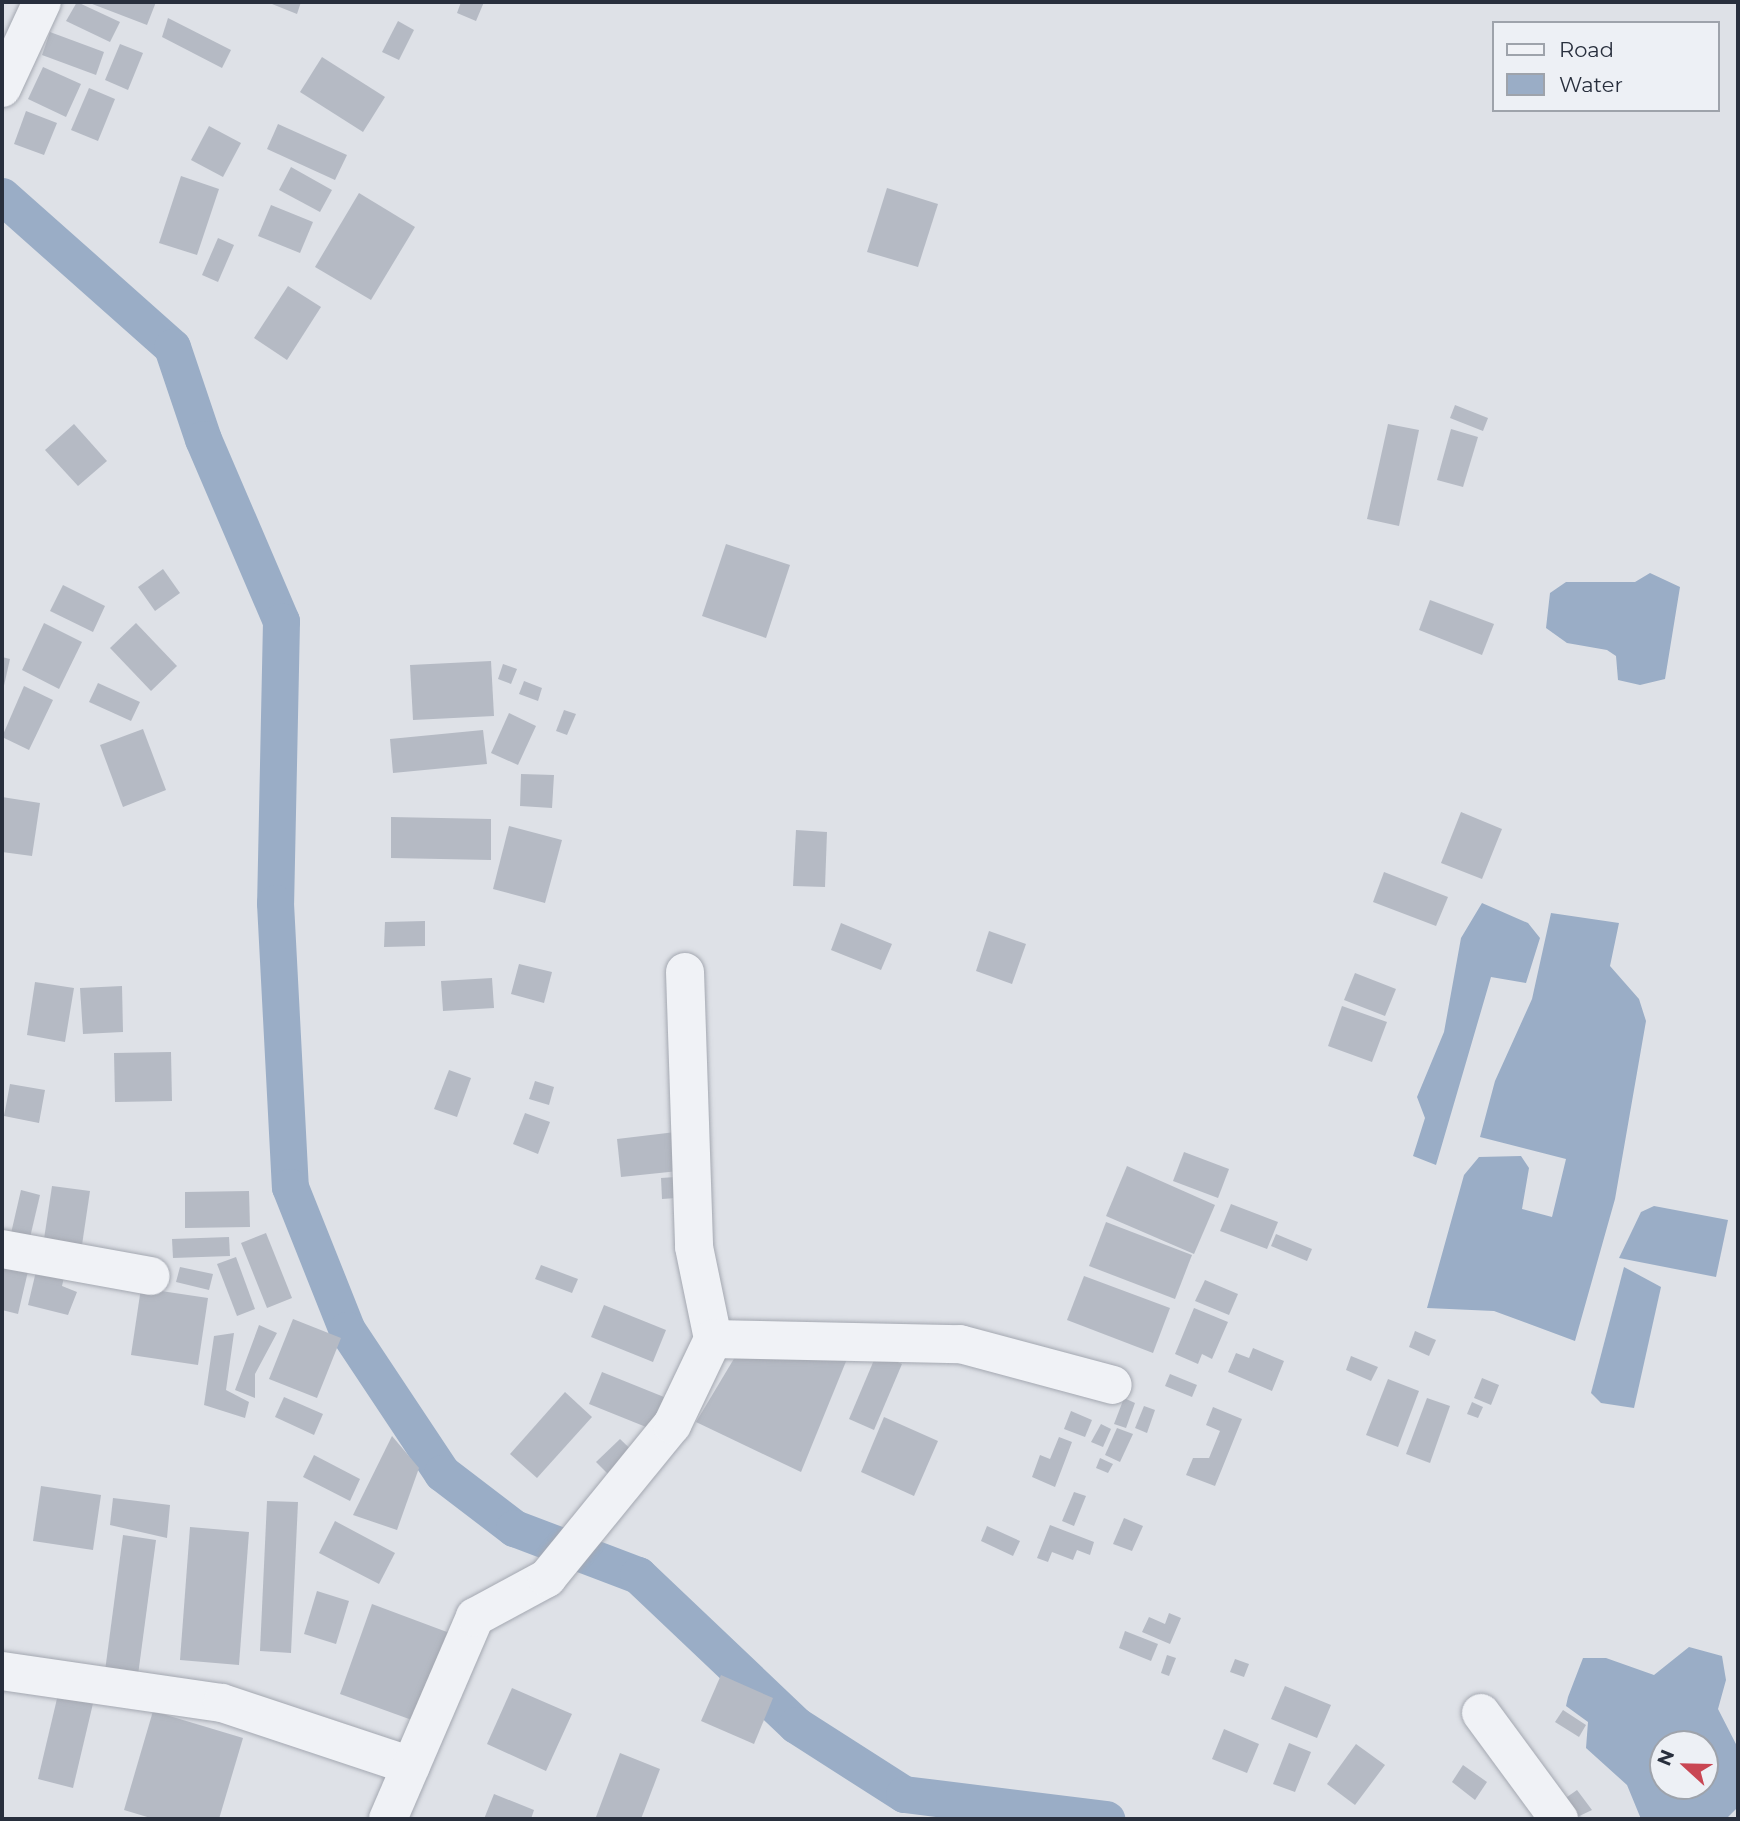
<!DOCTYPE html>
<style>
body{margin:0}
#map{position:relative;width:1740px;height:1821px;overflow:hidden;background:#dee1e7;font-family:Montserrat,sans-serif}
div>[style]{position:absolute}
[style*='--x']{left:calc(var(--x)*1px);top:calc(var(--y)*1px);width:calc(var(--w)*1px);rotate:calc(var(--a)*1deg)}
.water>*{inset:0;background:#9aadc6}
.canal>*{height:37px;margin:-18.5px;padding:0 18.5px;transform-origin:18.5px;border-radius:18.5px;background:#9aadc6}
.building>*{inset:0;background:#b5bac4}
.roads{filter:drop-shadow(0 0 2px #a4a8b1) drop-shadow(0 0 2px #a4a8b1)}
.minor>*{height:38px;margin:-19px;padding:0 19px;transform-origin:19px;border-radius:19px;background:#f0f2f6}
span{translate:-50% -50%;white-space:nowrap;text-align:center;line-height:1.15;-webkit-text-stroke:5px #edf0f5;paint-order:stroke}
.frame{position:absolute;inset:0;border:4px solid #282f3d;pointer-events:none}
.legend{position:absolute;left:1492px;top:21px;width:228px;height:91px;box-sizing:border-box;background:#edf0f5;border:2px solid #9ea3ab;margin:0;padding:9px 12px;list-style:none;font-size:21px;color:#282f3d}
.legend li{display:flex;align-items:center;gap:14px;height:35px}
.legend b{width:35px;border:2px solid #9ea3ab}
.north{position:absolute;left:1649px;top:1730px;width:70px;height:70px;box-sizing:border-box;background:#edf0f5;border:2px solid #9ea3ab;border-radius:50%;rotate:292deg;font-size:19px;font-weight:700;line-height:28px;text-align:center;color:#282f3d}
.north::after{content:'';display:block;margin:auto;width:24px;height:32px;background:#c94653;clip-path:polygon(50% 0,100% 100%,50% 72%,0 100%)}
</style>
<div id="map">
<div class="water">
<div style="clip-path:polygon(1650px 573px,1680px 587px,1665px 679px,1640px 685px,1618px 680px,1616px 656px,1607px 650px,1567px 643px,1546px 628px,1550px 593px,1566px 582px,1635px 582px)"></div>
<div style="clip-path:polygon(1482px 903px,1528px 923px,1540px 938px,1526px 983px,1491px 977px,1436px 1165px,1413px 1156px,1425px 1118px,1417px 1097px,1444px 1032px,1461px 938px)"></div>
<div style="clip-path:polygon(1551px 913px,1619px 923px,1610px 966px,1639px 999px,1646px 1021px,1615px 1199px,1575px 1341px,1494px 1311px,1427px 1308px,1464px 1175px,1479px 1157px,1521px 1156px,1529px 1168px,1522px 1209px,1552px 1217px,1566px 1159px,1480px 1137px,1495px 1081px,1532px 999px)"></div>
<div style="clip-path:polygon(1654px 1206px,1728px 1220px,1716px 1277px,1619px 1258px,1641px 1212px)"></div>
<div style="clip-path:polygon(1624px 1267px,1661px 1287px,1634px 1408px,1601px 1403px,1591px 1393px)"></div>
<div style="clip-path:polygon(evenodd,1689px 1647px,1722px 1656px,1726px 1680px,1718px 1709px,1738px 1748px,1738px 1807px,1726px 1819px,1641px 1819px,1627px 1785px,1586px 1748px,1588px 1722px,1566px 1706px,1568px 1697px,1583px 1658px,1606px 1658px,1654px 1675px,1689px 1647px,1705px 1744px,1705px 1786px,1663px 1786px,1663px 1744px,1705px 1744px)"></div>
</div>
<div class="canal">
<div style="--x:2;--y:196;--w:227;--a:41.6"></div>
<div style="--x:172;--y:347;--w:97;--a:71.4"></div>
<div style="--x:203;--y:439;--w:198;--a:66.8"></div>
<div style="--x:281;--y:621;--w:282;--a:91.2"></div>
<div style="--x:275;--y:903;--w:284;--a:87"></div>
<div style="--x:290;--y:1187;--w:154;--a:68.3"></div>
<div style="--x:347;--y:1330;--w:172;--a:56.4"></div>
<div style="--x:442;--y:1473;--w:91;--a:37.4"></div>
<div style="--x:514;--y:1528;--w:133;--a:20.8"></div>
<div style="--x:638;--y:1575;--w:218;--a:43.5"></div>
<div style="--x:796;--y:1725;--w:128;--a:32.6"></div>
<div style="--x:904;--y:1794;--w:204;--a:7.1"></div>
</div>
<div class="building">
<div style="clip-path:polygon(77px 2px,120px 22px,110px 42px,66px 21px)"></div>
<div style="clip-path:polygon(87px 2px,156px 2px,147px 25px)"></div>
<div style="clip-path:polygon(267px 2px,301px 2px,297px 14px)"></div>
<div style="clip-path:polygon(461px 2px,484px 2px,476px 21px,457px 13px)"></div>
<div style="clip-path:polygon(168px 18px,231px 50px,222px 68px,162px 37px)"></div>
<div style="clip-path:polygon(398px 21px,414px 30px,399px 60px,382px 52px)"></div>
<div style="clip-path:polygon(50px 32px,104px 52px,96px 75px,42px 55px)"></div>
<div style="clip-path:polygon(120px 44px,143px 53px,128px 90px,105px 80px)"></div>
<div style="clip-path:polygon(322px 57px,385px 97px,363px 132px,300px 92px)"></div>
<div style="clip-path:polygon(43px 67px,81px 84px,66px 117px,28px 99px)"></div>
<div style="clip-path:polygon(89px 88px,115px 99px,98px 141px,71px 130px)"></div>
<div style="clip-path:polygon(26px 111px,57px 123px,44px 155px,14px 144px)"></div>
<div style="clip-path:polygon(278px 124px,347px 155px,335px 180px,267px 149px)"></div>
<div style="clip-path:polygon(209px 126px,241px 143px,223px 177px,191px 160px)"></div>
<div style="clip-path:polygon(291px 167px,332px 190px,320px 212px,279px 190px)"></div>
<div style="clip-path:polygon(181px 176px,219px 189px,197px 255px,159px 243px)"></div>
<div style="clip-path:polygon(887px 188px,938px 204px,918px 267px,867px 252px)"></div>
<div style="clip-path:polygon(359px 193px,415px 227px,371px 300px,315px 267px)"></div>
<div style="clip-path:polygon(271px 205px,313px 222px,300px 253px,258px 236px)"></div>
<div style="clip-path:polygon(218px 238px,234px 245px,218px 282px,202px 275px)"></div>
<div style="clip-path:polygon(288px 286px,321px 307px,287px 360px,254px 338px)"></div>
<div style="clip-path:polygon(1455px 405px,1488px 418px,1483px 431px,1450px 418px)"></div>
<div style="clip-path:polygon(74px 424px,107px 461px,78px 486px,45px 450px)"></div>
<div style="clip-path:polygon(1388px 424px,1419px 430px,1399px 526px,1367px 519px)"></div>
<div style="clip-path:polygon(1451px 429px,1478px 437px,1463px 487px,1437px 480px)"></div>
<div style="clip-path:polygon(726px 544px,790px 565px,766px 638px,702px 616px)"></div>
<div style="clip-path:polygon(163px 569px,180px 593px,155px 611px,138px 587px)"></div>
<div style="clip-path:polygon(63px 585px,105px 606px,93px 632px,50px 611px)"></div>
<div style="clip-path:polygon(1430px 600px,1494px 624px,1482px 655px,1419px 630px)"></div>
<div style="clip-path:polygon(44px 623px,82px 642px,59px 689px,22px 670px)"></div>
<div style="clip-path:polygon(136px 623px,177px 666px,151px 691px,110px 648px)"></div>
<div style="clip-path:polygon(2px 657px,10px 659px,3px 690px,2px 690px)"></div>
<div style="clip-path:polygon(491px 661px,494px 716px,413px 720px,410px 665px)"></div>
<div style="clip-path:polygon(503px 664px,517px 669px,511px 684px,498px 679px)"></div>
<div style="clip-path:polygon(524px 681px,542px 688px,538px 701px,519px 694px)"></div>
<div style="clip-path:polygon(98px 683px,140px 702px,131px 721px,89px 702px)"></div>
<div style="clip-path:polygon(24px 686px,53px 700px,29px 750px,2px 737px)"></div>
<div style="clip-path:polygon(564px 710px,576px 714px,567px 735px,556px 731px)"></div>
<div style="clip-path:polygon(509px 713px,536px 726px,518px 765px,491px 753px)"></div>
<div style="clip-path:polygon(143px 729px,166px 790px,123px 807px,100px 745px)"></div>
<div style="clip-path:polygon(483px 730px,487px 764px,393px 773px,390px 739px)"></div>
<div style="clip-path:polygon(521px 774px,554px 775px,552px 808px,520px 806px)"></div>
<div style="clip-path:polygon(2px 797px,40px 803px,32px 856px,2px 852px)"></div>
<div style="clip-path:polygon(1461px 812px,1502px 829px,1482px 879px,1441px 863px)"></div>
<div style="clip-path:polygon(391px 817px,491px 819px,491px 860px,391px 858px)"></div>
<div style="clip-path:polygon(509px 826px,562px 840px,545px 903px,493px 889px)"></div>
<div style="clip-path:polygon(796px 830px,827px 832px,825px 887px,793px 886px)"></div>
<div style="clip-path:polygon(1384px 872px,1448px 897px,1436px 926px,1373px 902px)"></div>
<div style="clip-path:polygon(425px 921px,425px 946px,384px 947px,385px 922px)"></div>
<div style="clip-path:polygon(841px 923px,892px 944px,881px 970px,831px 950px)"></div>
<div style="clip-path:polygon(989px 931px,1026px 944px,1012px 984px,976px 971px)"></div>
<div style="clip-path:polygon(519px 964px,552px 972px,544px 1003px,511px 994px)"></div>
<div style="clip-path:polygon(1355px 973px,1396px 989px,1385px 1016px,1344px 1000px)"></div>
<div style="clip-path:polygon(492px 978px,494px 1008px,443px 1011px,441px 981px)"></div>
<div style="clip-path:polygon(35px 982px,74px 988px,65px 1042px,27px 1035px)"></div>
<div style="clip-path:polygon(122px 986px,123px 1032px,83px 1034px,80px 988px)"></div>
<div style="clip-path:polygon(1342px 1006px,1387px 1022px,1372px 1062px,1328px 1046px)"></div>
<div style="clip-path:polygon(171px 1052px,172px 1101px,115px 1102px,114px 1053px)"></div>
<div style="clip-path:polygon(449px 1070px,471px 1078px,457px 1117px,434px 1109px)"></div>
<div style="clip-path:polygon(535px 1081px,554px 1087px,549px 1105px,529px 1099px)"></div>
<div style="clip-path:polygon(10px 1084px,45px 1090px,39px 1123px,4px 1116px)"></div>
<div style="clip-path:polygon(525px 1113px,550px 1122px,538px 1154px,513px 1144px)"></div>
<div style="clip-path:polygon(684px 1131px,688px 1170px,621px 1177px,617px 1139px)"></div>
<div style="clip-path:polygon(1184px 1152px,1229px 1169px,1218px 1198px,1173px 1181px)"></div>
<div style="clip-path:polygon(1127px 1166px,1215px 1205px,1194px 1254px,1106px 1216px)"></div>
<div style="clip-path:polygon(690px 1176px,691px 1197px,662px 1199px,661px 1178px)"></div>
<div style="clip-path:polygon(52px 1186px,90px 1191px,82px 1245px,44px 1239px)"></div>
<div style="clip-path:polygon(21px 1190px,40px 1195px,28px 1246px,9px 1242px)"></div>
<div style="clip-path:polygon(249px 1191px,250px 1227px,185px 1228px,185px 1192px)"></div>
<div style="clip-path:polygon(1231px 1204px,1278px 1222px,1267px 1249px,1220px 1231px)"></div>
<div style="clip-path:polygon(1106px 1222px,1192px 1255px,1175px 1299px,1089px 1266px)"></div>
<div style="clip-path:polygon(266px 1233px,292px 1298px,267px 1308px,241px 1243px)"></div>
<div style="clip-path:polygon(1276px 1234px,1312px 1249px,1307px 1261px,1271px 1246px)"></div>
<div style="clip-path:polygon(229px 1237px,230px 1256px,173px 1258px,172px 1239px)"></div>
<div style="clip-path:polygon(236px 1257px,255px 1309px,237px 1316px,217px 1264px)"></div>
<div style="clip-path:polygon(38px 1263px,66px 1269px,62px 1286px,77px 1292px,68px 1315px,28px 1305px)"></div>
<div style="clip-path:polygon(2px 1265px,29px 1267px,18px 1314px,2px 1310px)"></div>
<div style="clip-path:polygon(541px 1265px,578px 1279px,572px 1293px,535px 1279px)"></div>
<div style="clip-path:polygon(180px 1267px,213px 1274px,209px 1290px,176px 1282px)"></div>
<div style="clip-path:polygon(1084px 1276px,1170px 1308px,1153px 1353px,1067px 1320px)"></div>
<div style="clip-path:polygon(1205px 1280px,1238px 1294px,1229px 1315px,1195px 1301px)"></div>
<div style="clip-path:polygon(141px 1288px,208px 1298px,198px 1365px,131px 1355px)"></div>
<div style="clip-path:polygon(604px 1305px,666px 1330px,653px 1362px,591px 1337px)"></div>
<div style="clip-path:polygon(1194px 1308px,1228px 1322px,1212px 1359px,1202px 1354px,1198px 1364px,1175px 1354px)"></div>
<div style="clip-path:polygon(293px 1319px,341px 1338px,317px 1398px,269px 1379px)"></div>
<div style="clip-path:polygon(259px 1325px,277px 1333px,255px 1374px,255px 1398px,235px 1390px)"></div>
<div style="clip-path:polygon(1415px 1331px,1436px 1340px,1429px 1356px,1409px 1347px)"></div>
<div style="clip-path:polygon(234px 1333px,226px 1390px,249px 1402px,245px 1418px,204px 1405px,214px 1336px)"></div>
<div style="clip-path:polygon(744px 1342px,847px 1359px,801px 1472px,696px 1422px)"></div>
<div style="clip-path:polygon(1253px 1348px,1284px 1361px,1272px 1391px,1228px 1372px,1236px 1353px,1249px 1358px)"></div>
<div style="clip-path:polygon(877px 1353px,902px 1364px,874px 1430px,849px 1419px)"></div>
<div style="clip-path:polygon(1351px 1356px,1378px 1367px,1371px 1381px,1346px 1370px)"></div>
<div style="clip-path:polygon(602px 1372px,664px 1397px,651px 1429px,589px 1404px)"></div>
<div style="clip-path:polygon(1170px 1374px,1197px 1385px,1192px 1397px,1165px 1386px)"></div>
<div style="clip-path:polygon(1482px 1378px,1499px 1385px,1491px 1405px,1474px 1398px)"></div>
<div style="clip-path:polygon(1388px 1379px,1419px 1391px,1398px 1447px,1366px 1435px)"></div>
<div style="clip-path:polygon(565px 1392px,592px 1417px,537px 1478px,510px 1454px)"></div>
<div style="clip-path:polygon(284px 1397px,323px 1414px,314px 1435px,275px 1417px)"></div>
<div style="clip-path:polygon(1124px 1398px,1135px 1403px,1126px 1428px,1114px 1424px)"></div>
<div style="clip-path:polygon(1427px 1398px,1450px 1406px,1430px 1463px,1406px 1454px)"></div>
<div style="clip-path:polygon(1472px 1402px,1483px 1407px,1478px 1418px,1467px 1414px)"></div>
<div style="clip-path:polygon(1144px 1406px,1155px 1410px,1147px 1433px,1135px 1428px)"></div>
<div style="clip-path:polygon(1213px 1407px,1242px 1419px,1215px 1486px,1186px 1475px,1193px 1458px,1209px 1458px,1220px 1431px,1206px 1425px)"></div>
<div style="clip-path:polygon(1071px 1411px,1092px 1420px,1085px 1437px,1064px 1429px)"></div>
<div style="clip-path:polygon(884px 1417px,938px 1441px,914px 1496px,861px 1472px)"></div>
<div style="clip-path:polygon(1101px 1424px,1111px 1429px,1103px 1447px,1091px 1442px)"></div>
<div style="clip-path:polygon(1117px 1428px,1133px 1434px,1120px 1462px,1105px 1455px)"></div>
<div style="clip-path:polygon(392px 1436px,419px 1468px,397px 1530px,353px 1515px)"></div>
<div style="clip-path:polygon(1059px 1437px,1072px 1442px,1055px 1487px,1032px 1477px,1040px 1455px,1050px 1459px)"></div>
<div style="clip-path:polygon(620px 1439px,644px 1462px,620px 1486px,596px 1462px)"></div>
<div style="clip-path:polygon(314px 1455px,360px 1479px,350px 1501px,303px 1477px)"></div>
<div style="clip-path:polygon(1100px 1458px,1113px 1464px,1108px 1473px,1096px 1468px)"></div>
<div style="clip-path:polygon(41px 1486px,101px 1495px,93px 1550px,33px 1541px)"></div>
<div style="clip-path:polygon(1074px 1492px,1086px 1496px,1074px 1526px,1062px 1521px)"></div>
<div style="clip-path:polygon(113px 1498px,170px 1505px,167px 1538px,110px 1525px)"></div>
<div style="clip-path:polygon(267px 1501px,298px 1502px,291px 1653px,260px 1651px)"></div>
<div style="clip-path:polygon(1124px 1518px,1143px 1526px,1132px 1551px,1113px 1544px)"></div>
<div style="clip-path:polygon(335px 1521px,395px 1553px,379px 1584px,319px 1553px)"></div>
<div style="clip-path:polygon(1050px 1525px,1094px 1542px,1090px 1555px,1077px 1550px,1073px 1560px,1052px 1552px,1048px 1562px,1037px 1558px)"></div>
<div style="clip-path:polygon(987px 1526px,1020px 1541px,1013px 1556px,981px 1541px)"></div>
<div style="clip-path:polygon(190px 1527px,249px 1532px,239px 1665px,180px 1660px)"></div>
<div style="clip-path:polygon(123px 1535px,156px 1540px,138px 1675px,105px 1671px)"></div>
<div style="clip-path:polygon(317px 1591px,349px 1601px,336px 1644px,304px 1634px)"></div>
<div style="clip-path:polygon(372px 1604px,455px 1635px,423px 1724px,340px 1694px)"></div>
<div style="clip-path:polygon(1169px 1613px,1181px 1618px,1170px 1644px,1142px 1632px,1149px 1617px,1165px 1624px)"></div>
<div style="clip-path:polygon(1125px 1631px,1158px 1644px,1151px 1661px,1119px 1648px)"></div>
<div style="clip-path:polygon(1167px 1655px,1176px 1658px,1169px 1676px,1161px 1673px)"></div>
<div style="clip-path:polygon(1235px 1659px,1249px 1664px,1244px 1677px,1230px 1672px)"></div>
<div style="clip-path:polygon(721px 1675px,773px 1698px,754px 1744px,701px 1721px)"></div>
<div style="clip-path:polygon(60px 1686px,95px 1695px,73px 1788px,38px 1779px)"></div>
<div style="clip-path:polygon(1285px 1686px,1331px 1705px,1317px 1738px,1271px 1719px)"></div>
<div style="clip-path:polygon(512px 1688px,572px 1714px,546px 1771px,487px 1744px)"></div>
<div style="clip-path:polygon(1563px 1710px,1586px 1725px,1579px 1737px,1555px 1722px)"></div>
<div style="clip-path:polygon(153px 1711px,243px 1738px,219px 1819px,154px 1819px,124px 1810px)"></div>
<div style="clip-path:polygon(1224px 1729px,1259px 1744px,1247px 1773px,1212px 1759px)"></div>
<div style="clip-path:polygon(1289px 1743px,1311px 1752px,1295px 1792px,1273px 1784px)"></div>
<div style="clip-path:polygon(1356px 1744px,1385px 1765px,1355px 1805px,1327px 1784px)"></div>
<div style="clip-path:polygon(620px 1753px,660px 1769px,641px 1819px,596px 1817px)"></div>
<div style="clip-path:polygon(1463px 1765px,1487px 1782px,1475px 1800px,1452px 1782px)"></div>
<div style="clip-path:polygon(1577px 1790px,1592px 1810px,1573px 1819px,1560px 1802px)"></div>
<div style="clip-path:polygon(494px 1794px,534px 1810px,531px 1819px,484px 1819px)"></div>
</div>
<div class="roads">
<div class="minor">
<div style="--x:2;--y:88;--w:95;--a:-65.1"></div>
<div style="--x:685;--y:972;--w:275;--a:88.1"></div>
<div style="--x:694;--y:1247;--w:94;--a:78.3"></div>
<div style="--x:2;--y:1249;--w:151;--a:10.3"></div>
<div style="--x:2;--y:1671;--w:222;--a:8.3"></div>
<div style="--x:222;--y:1703;--w:199;--a:18.4"></div>
<div style="--x:1481;--y:1713;--w:132;--a:53.7"></div>
<div style="--x:388;--y:1819;--w:220;--a:-66.7"></div>
<div style="--x:475;--y:1617;--w:82;--a:-28.4"></div>
<div style="--x:547;--y:1578;--w:198;--a:-50.8"></div>
<div style="--x:672;--y:1425;--w:95;--a:-64.5"></div>
<div style="--x:713;--y:1339;--w:247;--a:1.2"></div>
<div style="--x:960;--y:1344;--w:158;--a:15"></div>
</div>
</div>
<div class="frame"></div>
<ul class="legend">
<li><b style="height:9px;background:#f0f2f6"></b>Road</li>
<li><b style="height:19px;background:#9aadc6"></b>Water</li>
</ul>
<div class="north">N</div>
</div>
